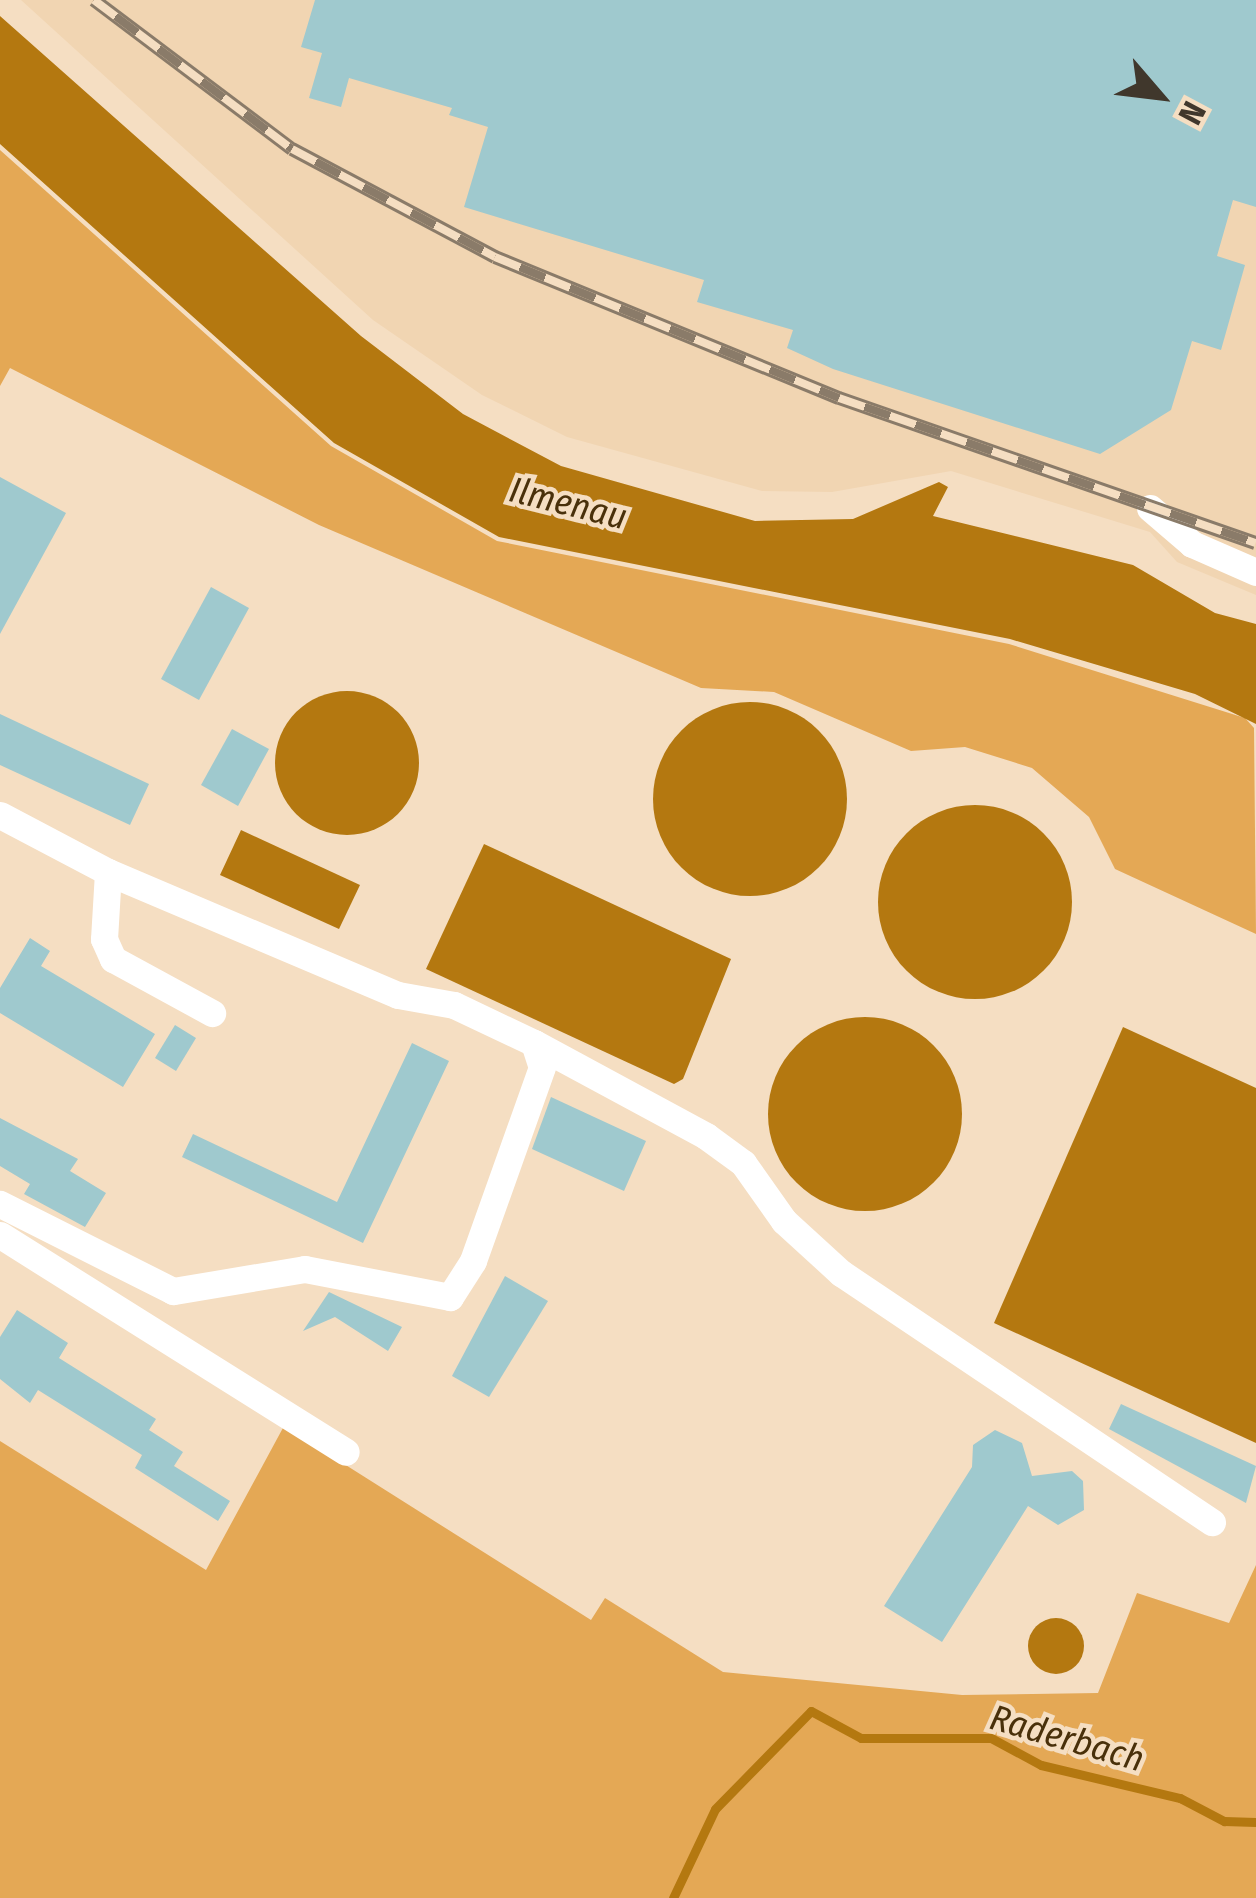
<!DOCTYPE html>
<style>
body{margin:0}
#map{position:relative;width:1256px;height:1898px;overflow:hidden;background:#f5dec2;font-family:"Fira Sans Condensed",sans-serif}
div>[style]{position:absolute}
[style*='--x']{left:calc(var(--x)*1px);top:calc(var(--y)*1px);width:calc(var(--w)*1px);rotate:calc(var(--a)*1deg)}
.built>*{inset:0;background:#f1d5b2}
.green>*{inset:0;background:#e4a855}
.water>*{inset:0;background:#b47810}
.round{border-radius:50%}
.stream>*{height:9px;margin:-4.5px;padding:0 4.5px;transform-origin:4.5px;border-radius:4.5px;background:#b47810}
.building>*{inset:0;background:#9fc9ce}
.minor>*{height:27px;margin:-13.5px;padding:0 13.5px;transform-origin:13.5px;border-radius:13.5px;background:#fff}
.rail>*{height:14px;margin-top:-7px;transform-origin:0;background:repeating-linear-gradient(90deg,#f5dec2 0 27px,#8a7b69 0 54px);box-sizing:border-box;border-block:3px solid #8a7b69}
span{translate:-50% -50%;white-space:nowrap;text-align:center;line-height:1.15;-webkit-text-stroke:9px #f5dec2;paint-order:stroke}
.water-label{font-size:36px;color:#49300a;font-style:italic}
.north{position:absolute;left:1100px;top:36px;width:120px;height:120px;-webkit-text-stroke:9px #f5dec2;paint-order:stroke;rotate:118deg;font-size:33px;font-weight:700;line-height:48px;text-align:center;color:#40372c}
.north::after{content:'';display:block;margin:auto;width:42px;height:54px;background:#40372c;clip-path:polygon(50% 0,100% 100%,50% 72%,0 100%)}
</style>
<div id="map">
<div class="built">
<div style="clip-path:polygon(21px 0,1256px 0,1256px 595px,1177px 562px,1150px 532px,951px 471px,832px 492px,762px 491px,567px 437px,482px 395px,373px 320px)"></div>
</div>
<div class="green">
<div style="clip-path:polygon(0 150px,331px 446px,497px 541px,1009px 644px,1245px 718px,1254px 728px,1256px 934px,1115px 869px,1089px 817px,1032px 768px,965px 747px,911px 751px,774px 692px,701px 688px,319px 525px,10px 368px,0 386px)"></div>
<div style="clip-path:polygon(284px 1426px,591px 1620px,605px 1598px,723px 1672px,962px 1695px,1098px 1693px,1137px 1593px,1229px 1623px,1256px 1565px,1256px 1898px,0 1898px,0 1441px,206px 1570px)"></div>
</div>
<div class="water">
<div style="clip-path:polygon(0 16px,361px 336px,463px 414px,561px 466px,755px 521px,853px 519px,939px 482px,948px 487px,933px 516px,1133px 565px,1215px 613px,1256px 624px,1256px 724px,1195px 694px,1010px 639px,499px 537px,334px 443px,0 144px)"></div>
<div class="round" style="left:275px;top:691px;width:144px;height:144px"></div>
<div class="round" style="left:653px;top:702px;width:194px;height:194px"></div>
<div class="round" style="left:878px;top:805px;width:194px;height:194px"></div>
<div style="clip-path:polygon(241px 830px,360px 885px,339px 929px,220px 875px)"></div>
<div style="clip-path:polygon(484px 844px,731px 959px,683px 1079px,674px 1084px,426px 969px)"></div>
<div class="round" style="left:768px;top:1017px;width:194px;height:194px"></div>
<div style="clip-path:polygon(1123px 1027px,1256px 1088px,1256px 1443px,994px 1323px)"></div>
<div class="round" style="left:1028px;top:1618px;width:56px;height:56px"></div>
</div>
<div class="stream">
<div style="--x:673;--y:1898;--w:98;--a:-64.7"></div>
<div style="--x:715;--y:1809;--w:137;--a:-45.6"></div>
<div style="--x:811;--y:1711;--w:57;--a:28.4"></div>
<div style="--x:861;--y:1738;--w:130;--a:0"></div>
<div style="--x:991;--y:1738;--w:57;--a:28.4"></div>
<div style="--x:1041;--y:1765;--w:143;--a:13.4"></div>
<div style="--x:1180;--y:1798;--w:50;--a:27.6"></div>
<div style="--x:1224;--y:1821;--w:32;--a:2"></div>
</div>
<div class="building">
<div style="clip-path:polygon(315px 0,1256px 0,1256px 207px,1233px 200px,1217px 256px,1245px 265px,1221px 350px,1192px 341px,1171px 410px,1100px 454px,833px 369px,787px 348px,793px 330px,697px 302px,704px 280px,464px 207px,488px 127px,449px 115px,452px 108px,349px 78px,341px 107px,309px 98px,322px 53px,301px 47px)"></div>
<div style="clip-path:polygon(0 477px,66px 513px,0 634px)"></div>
<div style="clip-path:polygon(211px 587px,249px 608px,199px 700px,161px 679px)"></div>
<div style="clip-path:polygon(0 714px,149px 784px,130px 825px,0 765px)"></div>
<div style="clip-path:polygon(232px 729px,269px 749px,238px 806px,201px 785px)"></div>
<div style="clip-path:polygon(30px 938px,50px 951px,41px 966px,155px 1034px,123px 1087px,0 1013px,0 988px)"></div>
<div style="clip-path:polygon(175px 1025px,196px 1038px,176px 1071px,155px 1058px)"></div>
<div style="clip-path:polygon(412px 1043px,449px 1061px,363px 1243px,182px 1157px,193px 1134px,337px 1202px)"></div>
<div style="clip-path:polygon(551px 1097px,646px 1141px,624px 1191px,532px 1149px)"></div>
<div style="clip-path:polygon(0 1118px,78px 1159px,70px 1171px,106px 1193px,85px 1227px,24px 1194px,30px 1184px,0 1166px)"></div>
<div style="clip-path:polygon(505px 1276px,548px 1301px,489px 1397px,452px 1376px)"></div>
<div style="clip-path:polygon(329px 1292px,402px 1327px,388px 1351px,335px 1317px,303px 1331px)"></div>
<div style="clip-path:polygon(17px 1310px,68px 1343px,59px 1358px,156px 1419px,149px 1430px,183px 1452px,174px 1466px,230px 1501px,218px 1521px,135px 1468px,142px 1455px,38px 1390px,30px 1403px,0 1379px,0 1337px)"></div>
<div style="clip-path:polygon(1121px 1404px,1256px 1466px,1246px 1503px,1109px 1429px)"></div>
<div style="clip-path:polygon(995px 1430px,1022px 1443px,1032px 1476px,1072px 1471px,1083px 1481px,1084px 1510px,1058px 1525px,1028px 1506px,942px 1642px,884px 1606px,972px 1467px,973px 1445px)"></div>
</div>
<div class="minor">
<div style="--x:1150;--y:508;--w:55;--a:40.6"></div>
<div style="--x:1192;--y:544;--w:70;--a:23.6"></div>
<div style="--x:0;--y:815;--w:122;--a:27.8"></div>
<div style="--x:108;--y:872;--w:315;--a:23"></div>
<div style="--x:398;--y:995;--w:57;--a:10.1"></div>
<div style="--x:454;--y:1005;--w:89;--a:25.4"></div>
<div style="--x:534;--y:1043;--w:25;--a:72"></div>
<div style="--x:542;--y:1067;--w:206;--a:109.6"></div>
<div style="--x:473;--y:1261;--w:43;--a:122.6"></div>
<div style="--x:450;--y:1297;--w:148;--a:-169.1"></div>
<div style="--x:305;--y:1269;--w:134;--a:170.5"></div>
<div style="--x:173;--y:1291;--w:194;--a:-153.3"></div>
<div style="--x:108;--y:872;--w:67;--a:93.4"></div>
<div style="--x:104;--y:939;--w:22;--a:66"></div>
<div style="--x:113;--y:959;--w:113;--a:28.6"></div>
<div style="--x:534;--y:1043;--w:196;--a:28.4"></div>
<div style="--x:706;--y:1136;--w:46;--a:36.1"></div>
<div style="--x:743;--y:1163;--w:71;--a:54.7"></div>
<div style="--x:784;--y:1221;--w:77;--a:42.4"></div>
<div style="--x:841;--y:1273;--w:447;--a:33.9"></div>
<div style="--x:0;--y:1235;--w:408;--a:32.1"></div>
</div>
<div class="rail">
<div style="--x:94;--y:0;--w:248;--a:37"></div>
<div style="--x:292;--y:149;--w:230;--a:28"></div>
<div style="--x:495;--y:257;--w:372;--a:22.3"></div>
<div style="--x:839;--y:398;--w:441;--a:19.2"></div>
</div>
<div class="water-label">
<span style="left:568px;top:504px;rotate:14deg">Ilmenau</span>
<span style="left:1067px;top:1739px;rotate:16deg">Raderbach</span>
</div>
<div class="north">N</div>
</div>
